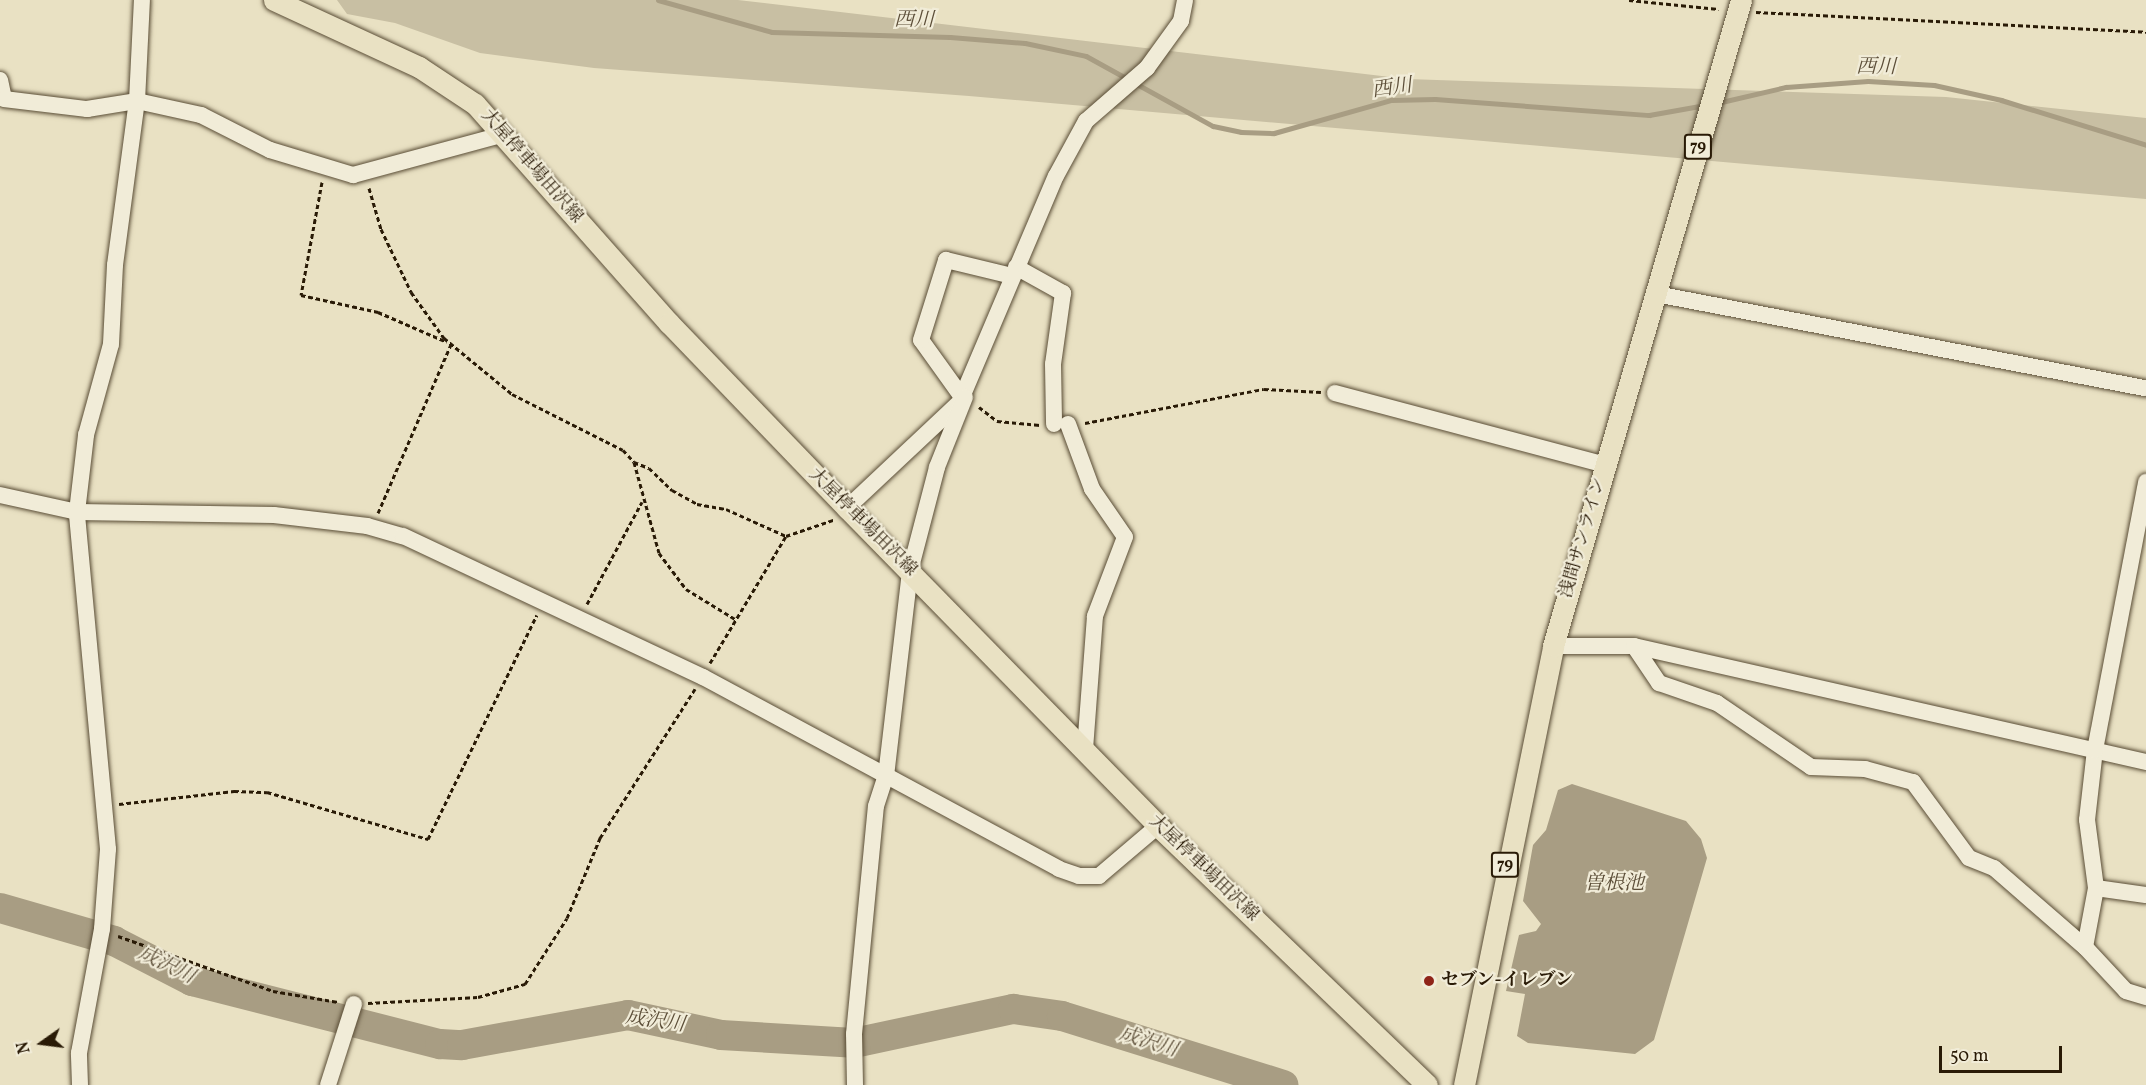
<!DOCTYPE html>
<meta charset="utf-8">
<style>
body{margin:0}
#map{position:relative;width:2146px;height:1085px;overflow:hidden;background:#e9e1c3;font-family:Vollkorn,"Noto Serif JP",serif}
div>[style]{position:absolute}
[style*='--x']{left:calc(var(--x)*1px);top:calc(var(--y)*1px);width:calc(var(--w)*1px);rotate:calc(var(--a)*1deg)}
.green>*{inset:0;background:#c8bfa3}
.water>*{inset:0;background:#a89d83}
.stream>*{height:5px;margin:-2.5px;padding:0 2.5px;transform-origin:2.5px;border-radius:2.5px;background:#a89d83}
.river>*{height:30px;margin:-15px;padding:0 15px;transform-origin:15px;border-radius:15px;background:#a89d83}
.path>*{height:3px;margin-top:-1.5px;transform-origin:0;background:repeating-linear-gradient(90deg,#291a06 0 4.5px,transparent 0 7.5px)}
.roads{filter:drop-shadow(0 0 2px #594c35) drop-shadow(0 0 2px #594c35)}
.minor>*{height:16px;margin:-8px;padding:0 8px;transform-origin:8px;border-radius:8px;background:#f1ecd8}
.major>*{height:21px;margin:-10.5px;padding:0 10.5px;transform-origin:10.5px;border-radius:10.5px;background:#e9e1c3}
.dots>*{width:16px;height:16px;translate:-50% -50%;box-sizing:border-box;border:3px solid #f1ecd8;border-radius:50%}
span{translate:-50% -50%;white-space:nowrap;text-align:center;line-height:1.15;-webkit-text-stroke:4.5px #f1ecd8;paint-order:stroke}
.shield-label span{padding:2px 4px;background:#f1ecd8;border:2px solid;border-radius:4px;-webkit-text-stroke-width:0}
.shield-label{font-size:16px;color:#291a06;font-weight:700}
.street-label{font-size:18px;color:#291a06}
.poi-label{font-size:18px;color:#291a06;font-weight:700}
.left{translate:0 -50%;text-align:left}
.water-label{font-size:20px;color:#5c4e38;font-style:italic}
.north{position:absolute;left:12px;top:1013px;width:60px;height:60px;-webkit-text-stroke:4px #f1ecd8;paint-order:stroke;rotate:256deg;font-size:16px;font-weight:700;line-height:24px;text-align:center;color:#291a06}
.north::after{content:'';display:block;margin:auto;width:21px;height:27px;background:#291a06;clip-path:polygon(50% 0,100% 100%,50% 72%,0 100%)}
.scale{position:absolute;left:1939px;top:1046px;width:123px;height:27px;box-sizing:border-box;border:3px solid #291a06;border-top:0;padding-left:8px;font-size:18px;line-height:21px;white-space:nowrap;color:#291a06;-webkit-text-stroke:4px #f1ecd8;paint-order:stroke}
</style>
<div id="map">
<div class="green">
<div style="clip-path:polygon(337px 0,738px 0,1407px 79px,1946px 97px,2146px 118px,2146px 199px,969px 96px,594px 68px,480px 53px,395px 23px,347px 14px)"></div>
</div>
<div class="water">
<div style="clip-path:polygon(1572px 784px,1686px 821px,1701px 839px,1707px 858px,1654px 1040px,1635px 1054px,1528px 1043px,1517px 1036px,1525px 994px,1506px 991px,1519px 935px,1536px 931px,1541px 924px,1523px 901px,1533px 845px,1546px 830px,1558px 790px)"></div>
</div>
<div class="stream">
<div style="--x:658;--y:0;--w:118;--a:15.7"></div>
<div style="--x:772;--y:32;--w:178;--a:1.6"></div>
<div style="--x:950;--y:37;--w:75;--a:4.6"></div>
<div style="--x:1025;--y:43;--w:62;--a:12"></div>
<div style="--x:1086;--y:56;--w:145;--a:28.9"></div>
<div style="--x:1213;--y:126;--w:29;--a:12"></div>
<div style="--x:1241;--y:132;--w:33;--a:2"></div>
<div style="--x:1274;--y:133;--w:122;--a:-15.8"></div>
<div style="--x:1391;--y:100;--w:44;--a:-1.3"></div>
<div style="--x:1435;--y:99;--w:215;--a:4.3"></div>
<div style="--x:1649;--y:115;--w:57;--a:-10.1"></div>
<div style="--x:1717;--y:103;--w:71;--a:-13.1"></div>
<div style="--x:1786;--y:87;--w:82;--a:-4.2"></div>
<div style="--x:1868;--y:81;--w:66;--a:3.5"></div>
<div style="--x:1934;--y:85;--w:69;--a:12.6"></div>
<div style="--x:2001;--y:100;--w:152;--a:17.2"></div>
</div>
<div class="river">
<div style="--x:0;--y:908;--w:119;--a:16.1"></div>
<div style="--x:114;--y:941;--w:88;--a:27.1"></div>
<div style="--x:192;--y:981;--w:256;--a:14.3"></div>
<div style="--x:440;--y:1044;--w:22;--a:3"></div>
<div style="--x:462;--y:1045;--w:169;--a:-10.2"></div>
<div style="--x:628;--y:1015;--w:95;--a:12.1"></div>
<div style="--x:721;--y:1035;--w:133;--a:3.4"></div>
<div style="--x:854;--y:1043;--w:163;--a:-12.1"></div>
<div style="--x:1013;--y:1009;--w:49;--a:8.1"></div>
<div style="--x:1062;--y:1016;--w:232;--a:17.3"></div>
</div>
<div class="path">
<div style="--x:1629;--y:0;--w:90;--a:5.7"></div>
<div style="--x:1756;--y:12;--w:391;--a:2.9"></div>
<div style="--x:322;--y:182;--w:115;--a:100.5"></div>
<div style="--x:301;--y:295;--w:79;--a:12.4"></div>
<div style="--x:378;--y:312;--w:75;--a:23.5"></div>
<div style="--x:369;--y:188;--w:43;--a:73.7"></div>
<div style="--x:381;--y:229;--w:70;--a:64.5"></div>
<div style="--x:411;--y:292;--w:57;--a:54.3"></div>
<div style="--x:444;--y:338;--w:88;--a:39.5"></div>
<div style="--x:512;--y:394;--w:124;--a:26.8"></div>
<div style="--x:623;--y:450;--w:16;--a:47"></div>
<div style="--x:634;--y:462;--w:94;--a:74.6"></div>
<div style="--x:659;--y:553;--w:45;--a:53.1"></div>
<div style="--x:686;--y:589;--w:57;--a:31.5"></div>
<div style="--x:979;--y:407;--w:23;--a:38"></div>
<div style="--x:997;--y:421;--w:43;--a:5.3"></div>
<div style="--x:1085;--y:423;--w:182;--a:-10.8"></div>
<div style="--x:1264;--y:389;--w:57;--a:3"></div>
<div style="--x:634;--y:462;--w:16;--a:22"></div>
<div style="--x:649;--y:468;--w:32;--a:44"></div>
<div style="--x:672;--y:490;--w:29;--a:29"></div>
<div style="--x:697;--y:504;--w:29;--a:10"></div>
<div style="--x:726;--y:509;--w:66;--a:24.2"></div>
<div style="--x:378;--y:513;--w:184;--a:-66.6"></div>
<div style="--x:587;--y:604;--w:116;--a:-61.7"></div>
<div style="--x:710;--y:663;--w:148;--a:-59.1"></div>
<div style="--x:786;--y:536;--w:50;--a:-18.8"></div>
<div style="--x:119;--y:804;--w:116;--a:-6.4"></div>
<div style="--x:234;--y:791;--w:33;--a:2"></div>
<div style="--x:267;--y:792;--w:168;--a:16.3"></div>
<div style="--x:428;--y:839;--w:249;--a:-64.1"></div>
<div style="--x:118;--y:936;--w:164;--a:19.5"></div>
<div style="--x:273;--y:991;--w:66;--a:9.6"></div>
<div style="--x:368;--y:1003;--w:110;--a:-3.1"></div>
<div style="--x:478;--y:997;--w:49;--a:-15.5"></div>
<div style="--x:525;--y:984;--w:78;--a:-57.5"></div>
<div style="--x:567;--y:918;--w:87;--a:-67.6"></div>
<div style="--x:600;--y:838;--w:177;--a:-57.5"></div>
</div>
<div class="roads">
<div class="minor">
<div style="--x:0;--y:80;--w:19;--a:78"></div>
<div style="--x:4;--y:99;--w:84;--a:6.9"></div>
<div style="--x:87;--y:109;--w:51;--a:-9.1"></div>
<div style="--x:137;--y:101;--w:66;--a:12.3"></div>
<div style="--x:201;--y:115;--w:77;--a:26.9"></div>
<div style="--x:270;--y:150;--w:87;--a:16.8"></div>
<div style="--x:353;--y:175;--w:153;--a:-15.1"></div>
<div style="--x:1016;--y:267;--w:54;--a:29"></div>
<div style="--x:1063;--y:293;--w:72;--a:98"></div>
<div style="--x:1053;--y:364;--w:60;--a:89"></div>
<div style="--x:1656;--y:294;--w:499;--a:10.9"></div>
<div style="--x:1335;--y:393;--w:279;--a:14.9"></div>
<div style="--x:962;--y:397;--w:240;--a:-67"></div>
<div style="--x:1056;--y:176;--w:63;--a:-61.4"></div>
<div style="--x:1086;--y:121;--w:81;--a:-41"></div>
<div style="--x:1147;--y:68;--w:58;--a:-54.1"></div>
<div style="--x:1181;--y:21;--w:21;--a:-79"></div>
<div style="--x:962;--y:397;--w:70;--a:-125.7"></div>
<div style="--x:921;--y:340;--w:84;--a:-72.6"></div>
<div style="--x:946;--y:260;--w:68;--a:13.6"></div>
<div style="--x:1068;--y:424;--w:69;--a:69.7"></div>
<div style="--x:1092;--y:489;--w:58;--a:55.5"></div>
<div style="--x:1125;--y:537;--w:85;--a:110.8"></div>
<div style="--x:1095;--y:616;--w:134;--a:94.3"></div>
<div style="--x:0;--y:495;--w:79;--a:12.4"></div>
<div style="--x:77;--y:512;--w:197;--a:0.9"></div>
<div style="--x:274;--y:515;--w:94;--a:6.7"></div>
<div style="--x:367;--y:526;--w:37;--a:16"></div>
<div style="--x:403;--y:536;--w:331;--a:25.2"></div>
<div style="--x:703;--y:677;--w:404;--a:28.3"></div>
<div style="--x:1059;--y:869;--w:21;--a:19"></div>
<div style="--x:1079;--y:876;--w:20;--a:0"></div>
<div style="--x:1099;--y:876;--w:77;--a:-40.3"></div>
<div style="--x:847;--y:508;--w:155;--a:-43.2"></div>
<div style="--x:1553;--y:646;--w:81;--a:0"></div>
<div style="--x:1634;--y:646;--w:525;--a:12.77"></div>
<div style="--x:1634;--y:646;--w:45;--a:56"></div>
<div style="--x:1659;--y:683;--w:61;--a:19"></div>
<div style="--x:1717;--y:703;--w:114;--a:34.2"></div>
<div style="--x:1811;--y:767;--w:54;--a:2.1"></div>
<div style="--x:1865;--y:769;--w:50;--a:15.2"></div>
<div style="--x:1913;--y:782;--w:94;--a:53.6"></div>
<div style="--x:1969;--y:858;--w:27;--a:22"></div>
<div style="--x:1994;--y:868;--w:121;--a:41"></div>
<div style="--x:2085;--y:947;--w:60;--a:47"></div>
<div style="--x:2126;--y:991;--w:21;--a:17"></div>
<div style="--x:2096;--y:888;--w:50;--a:8"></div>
<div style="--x:2085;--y:947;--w:60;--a:-79.4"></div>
<div style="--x:2096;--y:888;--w:69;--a:-97.5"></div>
<div style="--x:2087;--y:820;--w:70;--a:-83.5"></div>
<div style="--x:2095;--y:750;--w:273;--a:-79.2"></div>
<div style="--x:80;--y:1085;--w:32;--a:-92"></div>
<div style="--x:79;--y:1053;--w:126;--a:-79.5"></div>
<div style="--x:102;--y:929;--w:80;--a:-85.7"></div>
<div style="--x:108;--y:849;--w:338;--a:-95.3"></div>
<div style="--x:77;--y:512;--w:78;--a:-83.3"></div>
<div style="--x:86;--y:435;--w:94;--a:-74.6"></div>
<div style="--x:111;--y:344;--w:79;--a:-87.1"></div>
<div style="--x:115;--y:265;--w:165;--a:-82.4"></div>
<div style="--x:137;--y:101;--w:101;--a:-87.2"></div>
<div style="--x:328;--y:1085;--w:85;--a:-72.2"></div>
<div style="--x:855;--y:1085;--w:51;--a:-91.1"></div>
<div style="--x:854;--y:1034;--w:229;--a:-84.5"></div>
<div style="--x:876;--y:806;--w:32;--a:-72"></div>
<div style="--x:886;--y:776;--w:206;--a:-83.3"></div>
<div style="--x:910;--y:571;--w:107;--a:-75.4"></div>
<div style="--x:937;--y:467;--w:75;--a:-68.2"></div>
</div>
<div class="major">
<div style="--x:274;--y:0;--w:160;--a:24.8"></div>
<div style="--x:419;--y:67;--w:67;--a:33.5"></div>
<div style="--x:475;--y:104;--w:293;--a:48.5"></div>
<div style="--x:669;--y:323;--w:257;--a:46.1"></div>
<div style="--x:847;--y:508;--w:445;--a:45.6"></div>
<div style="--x:1158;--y:826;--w:373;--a:43.9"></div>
<div style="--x:1464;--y:1085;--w:448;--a:-78.5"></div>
<div style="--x:1553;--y:646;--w:673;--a:-73.77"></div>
</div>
</div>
<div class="dots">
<div style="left:1429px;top:981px;background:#8f2418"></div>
</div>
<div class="shield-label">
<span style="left:1698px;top:147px">79</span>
<span style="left:1505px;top:865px">79</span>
</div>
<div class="street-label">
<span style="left:531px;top:167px;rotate:49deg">大屋停車場田沢線</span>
<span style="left:862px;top:523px;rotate:45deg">大屋停車場田沢線</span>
<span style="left:1584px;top:538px;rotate:-74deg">浅間サンライン</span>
<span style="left:1203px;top:869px;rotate:44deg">大屋停車場田沢線</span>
</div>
<div class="poi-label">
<span class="left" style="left:1441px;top:981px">セブン-イレブン</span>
</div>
<div class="water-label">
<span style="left:914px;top:21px;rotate:1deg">西川</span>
<span style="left:1876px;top:68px;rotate:1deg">西川</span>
<span style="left:1392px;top:89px;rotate:-8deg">西川</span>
<span style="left:1614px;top:884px">曽根池</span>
<span style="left:166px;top:966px;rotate:26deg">成沢川</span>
<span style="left:655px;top:1022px;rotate:8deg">成沢川</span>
<span style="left:1148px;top:1043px;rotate:17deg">成沢川</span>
</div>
<div class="north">N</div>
<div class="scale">50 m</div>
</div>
